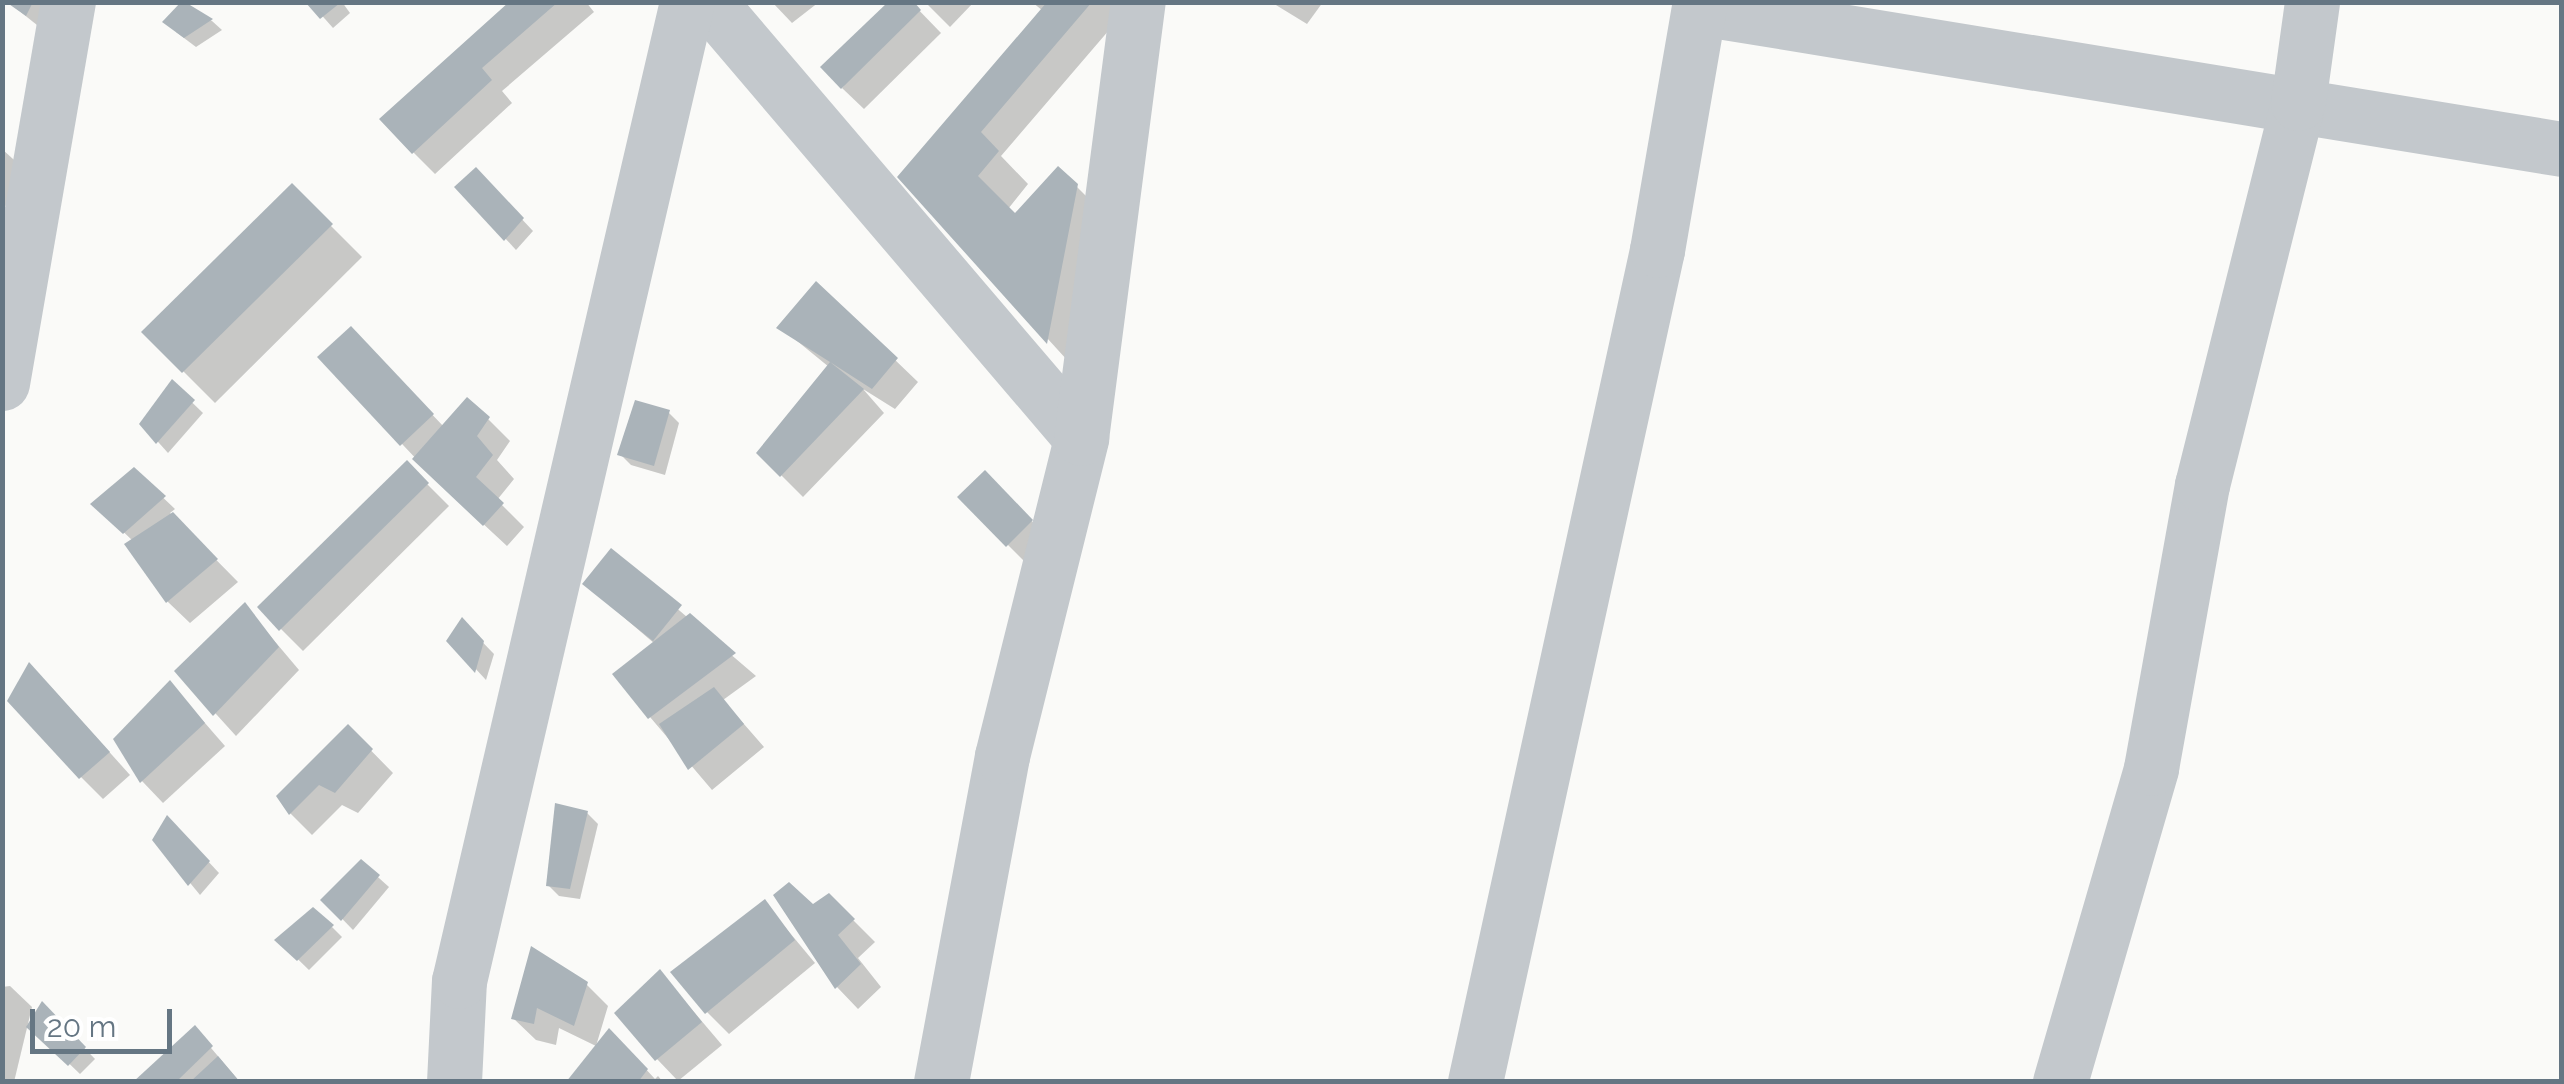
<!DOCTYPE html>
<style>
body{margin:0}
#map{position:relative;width:2564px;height:1084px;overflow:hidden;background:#fafaf8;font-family:Raleway,sans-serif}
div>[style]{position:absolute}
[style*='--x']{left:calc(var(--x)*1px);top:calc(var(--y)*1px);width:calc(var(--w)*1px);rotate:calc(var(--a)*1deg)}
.shadow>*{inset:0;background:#0003}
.building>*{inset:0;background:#aab3b9}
.minor>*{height:55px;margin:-27.5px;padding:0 27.5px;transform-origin:27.5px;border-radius:27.5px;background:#c3c8cc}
span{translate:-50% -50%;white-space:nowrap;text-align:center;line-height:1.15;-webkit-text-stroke:10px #fff;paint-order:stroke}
.frame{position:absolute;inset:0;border:5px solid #657683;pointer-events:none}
.scale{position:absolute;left:30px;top:1009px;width:142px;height:45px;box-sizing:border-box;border:5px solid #657683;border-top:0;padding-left:12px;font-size:30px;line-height:35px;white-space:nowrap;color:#657683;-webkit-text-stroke:8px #fff;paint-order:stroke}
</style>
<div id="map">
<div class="shadow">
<div style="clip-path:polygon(8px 2px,48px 2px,37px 25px)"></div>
<div style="clip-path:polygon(310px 2px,342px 2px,350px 13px,333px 28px)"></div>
<div style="clip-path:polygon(514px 2px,586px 2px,594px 12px,502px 91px,512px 103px,435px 174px,413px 152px)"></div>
<div style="clip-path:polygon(772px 2px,819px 2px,792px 23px)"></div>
<div style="clip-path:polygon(911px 2px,941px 33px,864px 109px,842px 88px)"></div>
<div style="clip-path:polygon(925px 2px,974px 2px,950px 27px)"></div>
<div style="clip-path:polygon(1032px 2px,1122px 2px,1128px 8px,1001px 156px,1028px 184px,1008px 209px,1015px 216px,1076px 186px,1108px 218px,1078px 372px,900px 177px,1043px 11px)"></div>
<div style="clip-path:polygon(1271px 2px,1323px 2px,1307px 24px)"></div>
<div style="clip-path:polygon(183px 4px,212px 21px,222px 30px,196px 47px,176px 32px)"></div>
<div style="clip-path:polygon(2px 149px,35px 179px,2px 209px)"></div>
<div style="clip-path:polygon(476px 170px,533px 231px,516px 250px,458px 187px)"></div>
<div style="clip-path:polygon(292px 187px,362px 257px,215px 403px,144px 332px)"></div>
<div style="clip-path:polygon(817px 285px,918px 382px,895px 409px,863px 389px,884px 413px,803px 497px,759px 453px,829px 367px,780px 327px)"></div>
<div style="clip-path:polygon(372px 351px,444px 427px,488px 419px,510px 441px,497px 460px,514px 479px,497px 500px,524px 527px,507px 546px,437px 481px,320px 357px)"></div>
<div style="clip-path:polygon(172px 383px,203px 413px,168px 453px,142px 424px)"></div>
<div style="clip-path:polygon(669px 413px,679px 423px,665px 475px,631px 465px,620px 454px)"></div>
<div style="clip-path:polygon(407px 464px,449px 506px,303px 651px,260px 608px)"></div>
<div style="clip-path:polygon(134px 470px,175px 509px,170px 513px,238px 582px,190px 623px,168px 602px,127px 545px,133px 541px,94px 504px)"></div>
<div style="clip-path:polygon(985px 473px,1053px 543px,1030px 567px,960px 497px)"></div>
<div style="clip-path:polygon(611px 552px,756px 676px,723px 700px,764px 747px,712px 790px,650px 717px,655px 644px,585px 584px)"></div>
<div style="clip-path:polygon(245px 606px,299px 670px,236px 736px,177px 671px)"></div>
<div style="clip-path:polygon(462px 621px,494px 654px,486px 680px,449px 640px)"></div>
<div style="clip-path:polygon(170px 683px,225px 746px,163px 803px,142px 781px)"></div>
<div style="clip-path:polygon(51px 687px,130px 775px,103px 799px,81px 777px)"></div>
<div style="clip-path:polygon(348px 727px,393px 773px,358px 813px,342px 805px,312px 835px,290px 813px)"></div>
<div style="clip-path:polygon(587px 813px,598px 824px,580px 899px,559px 896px,548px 885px)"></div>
<div style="clip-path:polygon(178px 829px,219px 873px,200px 895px,155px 840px)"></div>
<div style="clip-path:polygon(361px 862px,389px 887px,353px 930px,324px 900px)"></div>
<div style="clip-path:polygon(829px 896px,875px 942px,858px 958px,881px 987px,858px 1009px,837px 987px,812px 907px)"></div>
<div style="clip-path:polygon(765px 903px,815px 963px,729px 1034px,707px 1012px)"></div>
<div style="clip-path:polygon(332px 927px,342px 937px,309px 970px,278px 940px)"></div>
<div style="clip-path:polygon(660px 972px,722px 1045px,678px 1081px,657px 1059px)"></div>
<div style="clip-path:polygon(586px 984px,608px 1006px,596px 1046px,559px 1028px,556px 1045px,536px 1040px,514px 1019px)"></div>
<div style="clip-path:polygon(10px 986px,32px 1007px,14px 1082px,2px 1082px,2px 987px)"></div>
<div style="clip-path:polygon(43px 1005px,95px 1059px,80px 1074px,30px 1026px)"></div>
<div style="clip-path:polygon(195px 1029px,239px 1081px,137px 1082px)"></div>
<div style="clip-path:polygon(631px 1053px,655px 1079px,658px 1076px,663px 1082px,569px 1082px)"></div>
</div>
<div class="building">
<div style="clip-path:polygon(6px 2px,33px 2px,26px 16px)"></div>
<div style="clip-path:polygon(181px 2px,185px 2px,213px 19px,184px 38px,162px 22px)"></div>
<div style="clip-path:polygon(509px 2px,558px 2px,482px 68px,492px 80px,412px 154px,379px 119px)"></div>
<div style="clip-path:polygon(888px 2px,914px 2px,921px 10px,841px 89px,820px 67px)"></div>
<div style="clip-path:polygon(1047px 2px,1092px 2px,981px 132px,999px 151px,978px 176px,1015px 213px,1058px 166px,1078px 184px,1047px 344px,897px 177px)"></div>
<div style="clip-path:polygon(306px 3px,340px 3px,320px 19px)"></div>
<div style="clip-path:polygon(476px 167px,524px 218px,504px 241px,454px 187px)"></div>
<div style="clip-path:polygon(292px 183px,333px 224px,182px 373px,141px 332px)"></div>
<div style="clip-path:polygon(816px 281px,898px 358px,872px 389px,830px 362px,864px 389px,780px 477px,756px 453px,830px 362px,776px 328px)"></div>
<div style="clip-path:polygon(351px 326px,434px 414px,400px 446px,317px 357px)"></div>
<div style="clip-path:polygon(172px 379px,195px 400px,156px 444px,139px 424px)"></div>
<div style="clip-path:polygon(467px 397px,490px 417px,477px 436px,493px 455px,476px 477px,504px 503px,483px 526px,412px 459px)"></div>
<div style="clip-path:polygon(635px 400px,670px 410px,654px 466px,617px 455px)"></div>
<div style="clip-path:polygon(407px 460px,429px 483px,279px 631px,257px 607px)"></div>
<div style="clip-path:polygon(134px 467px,166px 496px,123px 534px,90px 504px)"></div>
<div style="clip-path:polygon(985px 470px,1033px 520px,1006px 547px,957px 497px)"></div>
<div style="clip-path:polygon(173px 512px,218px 559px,166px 603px,124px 544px)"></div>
<div style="clip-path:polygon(611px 548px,682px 605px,653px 641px,582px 584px)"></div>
<div style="clip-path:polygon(245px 602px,279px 647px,213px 716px,174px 671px)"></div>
<div style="clip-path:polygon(690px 613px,736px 653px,648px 719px,612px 674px)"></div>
<div style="clip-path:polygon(462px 617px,484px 641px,475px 673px,446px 641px)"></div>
<div style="clip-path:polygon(29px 662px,110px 752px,79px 779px,7px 701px)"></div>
<div style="clip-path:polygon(170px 680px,205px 723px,140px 783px,113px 739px)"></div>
<div style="clip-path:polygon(714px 687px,744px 724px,688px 770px,659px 724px)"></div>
<div style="clip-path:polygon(348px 724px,373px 749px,335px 793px,319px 785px,289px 815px,276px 796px)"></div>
<div style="clip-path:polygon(555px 803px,588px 811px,570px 889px,546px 886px)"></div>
<div style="clip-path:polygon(167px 815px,210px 861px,188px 886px,152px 840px)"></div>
<div style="clip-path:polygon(361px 859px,380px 875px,341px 921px,320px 900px)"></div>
<div style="clip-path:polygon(789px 882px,813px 904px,829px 893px,855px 919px,838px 935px,861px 964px,835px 989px,773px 895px)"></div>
<div style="clip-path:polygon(765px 899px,795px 940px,705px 1014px,670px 972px)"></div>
<div style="clip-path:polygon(313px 907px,334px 925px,297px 961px,274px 940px)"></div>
<div style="clip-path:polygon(531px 946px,588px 982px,574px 1026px,537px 1008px,534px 1024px,511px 1019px)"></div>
<div style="clip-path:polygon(660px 969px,702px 1022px,655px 1061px,614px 1013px)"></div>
<div style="clip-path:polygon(42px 1001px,86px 1047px,68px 1066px,26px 1027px)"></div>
<div style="clip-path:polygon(195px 1025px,213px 1046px,176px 1082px,133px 1082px)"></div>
<div style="clip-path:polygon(609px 1028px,648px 1069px,638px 1082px,566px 1082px)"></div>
<div style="clip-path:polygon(218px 1056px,240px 1082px,190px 1082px)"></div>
</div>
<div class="minor">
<div style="--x:709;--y:2;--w:573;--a:49.53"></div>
<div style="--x:1700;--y:8;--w:873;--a:9.29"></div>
<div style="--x:2;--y:383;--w:387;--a:-80.2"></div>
<div style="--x:454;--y:1082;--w:101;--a:-87.2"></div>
<div style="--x:459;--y:981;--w:1005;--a:-76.89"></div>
<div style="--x:941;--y:1082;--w:332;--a:-79.4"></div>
<div style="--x:1002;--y:756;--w:328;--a:-76"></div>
<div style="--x:1081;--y:438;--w:440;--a:-82.6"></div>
<div style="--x:1475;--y:1082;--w:852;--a:-77.66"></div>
<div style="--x:1657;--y:250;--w:252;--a:-80.2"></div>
<div style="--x:2060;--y:1082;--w:327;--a:-73.8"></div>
<div style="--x:2151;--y:768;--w:288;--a:-79.8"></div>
<div style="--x:2202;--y:485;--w:394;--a:-75.9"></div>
<div style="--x:2298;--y:103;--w:102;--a:-82.1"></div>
</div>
<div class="frame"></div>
<div class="scale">20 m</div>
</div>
